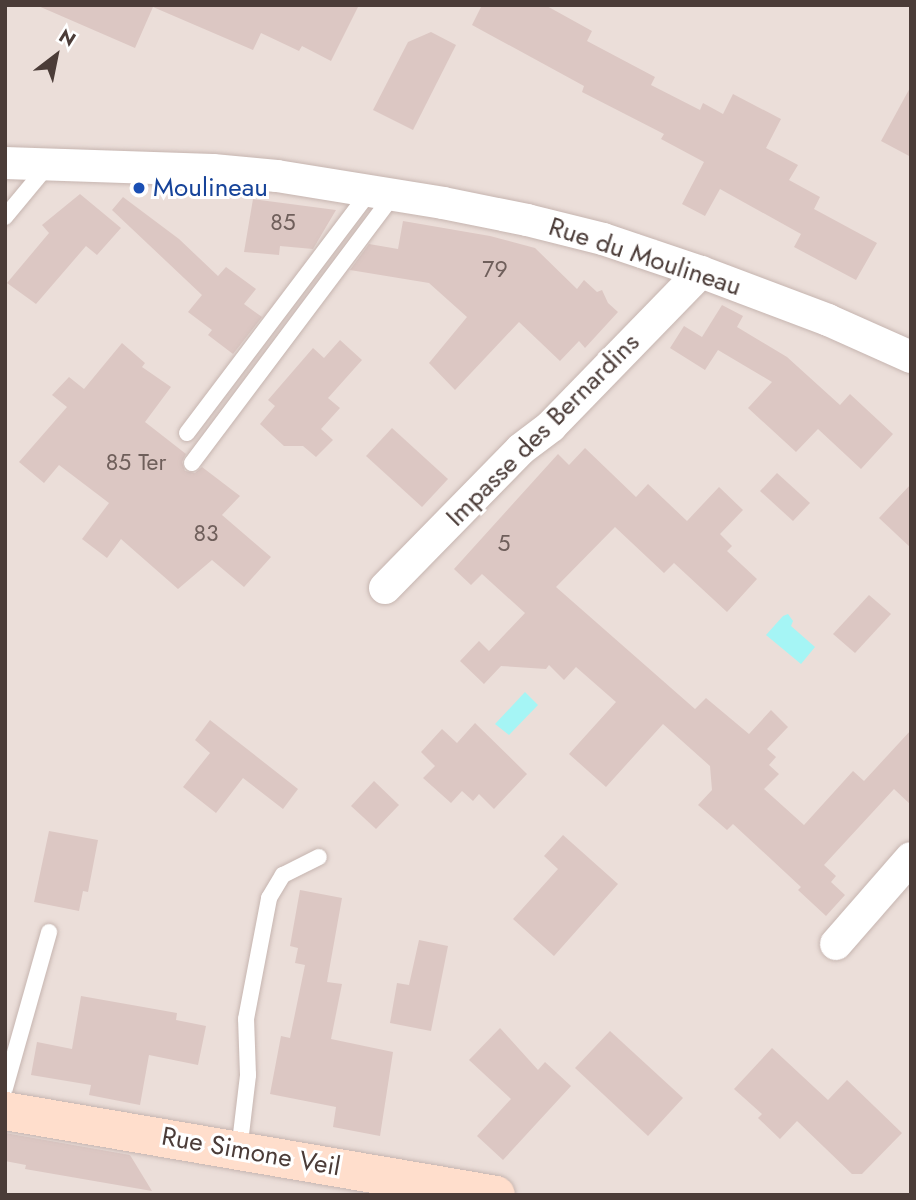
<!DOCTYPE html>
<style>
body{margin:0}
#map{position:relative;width:916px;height:1200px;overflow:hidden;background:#f6eeeb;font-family:Jost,sans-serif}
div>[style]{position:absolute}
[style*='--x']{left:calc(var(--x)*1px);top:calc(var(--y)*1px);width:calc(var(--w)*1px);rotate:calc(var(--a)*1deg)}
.residential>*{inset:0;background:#ebded9}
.water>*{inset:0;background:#a5f5f5}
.building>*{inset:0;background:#dcc7c3}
.roads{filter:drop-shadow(0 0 2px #c6b5b0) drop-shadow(0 0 2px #c6b5b0)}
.service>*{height:16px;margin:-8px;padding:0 8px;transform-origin:8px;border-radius:8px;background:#fff}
.minor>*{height:32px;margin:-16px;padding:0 16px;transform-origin:16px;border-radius:16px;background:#fff}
.secondary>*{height:38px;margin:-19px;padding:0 19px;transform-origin:19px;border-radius:19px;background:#ffdecc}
.dots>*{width:19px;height:19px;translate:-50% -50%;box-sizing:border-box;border:4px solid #fff;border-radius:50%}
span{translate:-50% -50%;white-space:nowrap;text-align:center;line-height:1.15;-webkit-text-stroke:6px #fff;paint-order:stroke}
.number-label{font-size:23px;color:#6f5f5b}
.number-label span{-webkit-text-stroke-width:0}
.transit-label{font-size:26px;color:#164399}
.left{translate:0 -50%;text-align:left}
.street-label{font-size:26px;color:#4b3c38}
.frame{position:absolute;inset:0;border:7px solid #4b3c38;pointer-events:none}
.north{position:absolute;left:21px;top:21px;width:70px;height:70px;-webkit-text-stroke:5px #fff;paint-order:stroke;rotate:32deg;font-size:19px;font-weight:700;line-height:28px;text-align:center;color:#4b3c38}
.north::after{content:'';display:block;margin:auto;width:24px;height:32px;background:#4b3c38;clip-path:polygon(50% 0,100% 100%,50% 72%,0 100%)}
</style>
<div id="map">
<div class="residential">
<div style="clip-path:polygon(5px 5px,911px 5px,911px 1195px,5px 1195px)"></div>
</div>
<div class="water">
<div style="clip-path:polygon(788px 614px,793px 621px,791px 626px,815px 647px,801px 664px,766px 635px,783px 616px)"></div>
<div style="clip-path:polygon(525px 692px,538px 705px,509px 735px,495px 724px)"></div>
</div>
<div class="building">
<div style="clip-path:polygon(36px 5px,359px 5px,331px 61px,302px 46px,299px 51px,261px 33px,253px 50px,153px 7px,135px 48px)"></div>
<div style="clip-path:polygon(482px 5px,545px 5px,592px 31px,587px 41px,655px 77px,651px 85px,700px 110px,703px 103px,723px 114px,733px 94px,781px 119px,766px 148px,798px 165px,789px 180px,820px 197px,814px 209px,877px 243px,856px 280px,794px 247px,801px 234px,720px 189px,705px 216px,682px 204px,704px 162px,661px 139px,664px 134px,582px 92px,584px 86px,472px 25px)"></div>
<div style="clip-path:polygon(431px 32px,456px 45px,413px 130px,373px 110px,408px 42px)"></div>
<div style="clip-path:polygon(911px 86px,911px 157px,881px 141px)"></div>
<div style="clip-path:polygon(80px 194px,121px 228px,97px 255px,86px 246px,36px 304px,7px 283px,49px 233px,42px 225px)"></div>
<div style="clip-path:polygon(123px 197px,179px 239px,218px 276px,226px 267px,256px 289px,244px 304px,262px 317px,233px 354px,208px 335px,212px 330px,188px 312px,202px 295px,112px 210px)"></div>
<div style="clip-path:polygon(253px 199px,336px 210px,313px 249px,280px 246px,279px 255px,244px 252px)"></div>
<div style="clip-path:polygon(403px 221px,490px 236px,535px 248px,577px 289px,584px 280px,597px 292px,602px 290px,608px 303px,618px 312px,585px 348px,579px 341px,560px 361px,519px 322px,455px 390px,429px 363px,467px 317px,429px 283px,350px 270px,369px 244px,398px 249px)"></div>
<div style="clip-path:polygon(722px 305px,743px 316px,737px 327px,787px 357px,840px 405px,850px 394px,893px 434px,861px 469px,818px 429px,796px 452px,748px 408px,772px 382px,718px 350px,705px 370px,670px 348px,684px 326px,702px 337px)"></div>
<div style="clip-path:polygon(340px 340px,362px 360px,328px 398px,340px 408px,321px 429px,333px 440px,316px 457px,303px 446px,284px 446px,260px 424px,275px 406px,268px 400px,313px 348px,324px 358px)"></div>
<div style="clip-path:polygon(122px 343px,145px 363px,142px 367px,171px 387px,145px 422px,186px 454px,182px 462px,185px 471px,195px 473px,202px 467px,240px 496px,222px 515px,271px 557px,244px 587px,212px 560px,178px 589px,121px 539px,107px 558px,82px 539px,109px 503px,59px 465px,44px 483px,19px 462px,67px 407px,52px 395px,69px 377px,84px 389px)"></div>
<div style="clip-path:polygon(392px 428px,448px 479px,422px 507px,366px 456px)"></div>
<div style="clip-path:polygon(585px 448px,636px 497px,648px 484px,687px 521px,719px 487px,743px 510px,720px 534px,732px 546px,727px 551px,757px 579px,727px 612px,674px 563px,664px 573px,615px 527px,556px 587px,695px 709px,706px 698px,749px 734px,771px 710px,788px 727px,767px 749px,776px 757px,769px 765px,779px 774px,764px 789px,804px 825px,853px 771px,864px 781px,911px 730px,911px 805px,894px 789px,824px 865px,836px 876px,831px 882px,845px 895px,826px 916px,798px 890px,801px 887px,733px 824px,727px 830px,698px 805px,712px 790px,710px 766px,663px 724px,606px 787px,569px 754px,616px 702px,576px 667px,564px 680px,549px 665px,546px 669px,501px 666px,484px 684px,460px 661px,479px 641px,489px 651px,525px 613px,482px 574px,471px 585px,454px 569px,558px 454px,569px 465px)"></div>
<div style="clip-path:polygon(777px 473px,810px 503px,793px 521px,760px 491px)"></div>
<div style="clip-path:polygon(911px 484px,911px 548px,879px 518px)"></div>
<div style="clip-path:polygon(869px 595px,891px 614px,855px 653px,833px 634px)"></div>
<div style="clip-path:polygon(210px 720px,298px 789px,283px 809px,243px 778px,216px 813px,183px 787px,210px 753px,195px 740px)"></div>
<div style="clip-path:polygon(475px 723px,527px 774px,494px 809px,479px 794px,473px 801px,462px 791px,451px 803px,423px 778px,435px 766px,421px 752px,442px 729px,457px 743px)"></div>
<div style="clip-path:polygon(374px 781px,399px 805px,376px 829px,351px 806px)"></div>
<div style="clip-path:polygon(49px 831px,98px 840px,88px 892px,83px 891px,79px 911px,34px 902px)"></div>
<div style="clip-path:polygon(563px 835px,618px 884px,554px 956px,513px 919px,558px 869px,544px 856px)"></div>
<div style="clip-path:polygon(300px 890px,342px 898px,327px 982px,342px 984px,331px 1039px,393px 1052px,380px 1136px,333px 1127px,336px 1107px,270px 1094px,281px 1036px,290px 1038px,305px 965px,295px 963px,298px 948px,290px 946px)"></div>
<div style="clip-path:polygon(419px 940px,448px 946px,431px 1031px,390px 1023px,397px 983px,409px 985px)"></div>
<div style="clip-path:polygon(81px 996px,177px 1013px,176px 1020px,206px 1026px,198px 1065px,149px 1055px,140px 1105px,89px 1095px,91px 1085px,31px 1075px,37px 1042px,72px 1049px)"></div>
<div style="clip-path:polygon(500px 1028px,538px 1070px,545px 1062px,571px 1086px,503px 1160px,477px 1136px,511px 1099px,469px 1060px)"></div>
<div style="clip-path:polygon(610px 1031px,683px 1098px,648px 1136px,575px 1068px)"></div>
<div style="clip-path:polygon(772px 1048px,828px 1100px,847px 1080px,902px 1133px,862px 1174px,852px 1174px,797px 1121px,780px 1139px,758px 1118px,762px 1114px,734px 1089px)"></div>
<div style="clip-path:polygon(5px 1133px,130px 1155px,152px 1191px,25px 1169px,26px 1165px,5px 1161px)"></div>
</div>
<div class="roads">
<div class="service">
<div style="--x:5;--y:217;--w:69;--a:-50.3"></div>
<div style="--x:187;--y:433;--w:303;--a:-52.9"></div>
<div style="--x:192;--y:463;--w:335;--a:-53.1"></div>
<div style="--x:5;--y:1088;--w:162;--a:-74.2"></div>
<div style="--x:239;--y:1151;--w:77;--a:-83.2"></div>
<div style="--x:248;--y:1075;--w:56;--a:-92"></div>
<div style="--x:246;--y:1019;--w:123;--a:-79.2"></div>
<div style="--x:269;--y:898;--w:27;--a:-59"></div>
<div style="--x:283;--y:875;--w:40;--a:-26.6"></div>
</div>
<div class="minor">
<div style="--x:5;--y:163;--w:208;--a:1.9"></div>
<div style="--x:213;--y:170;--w:64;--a:5.4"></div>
<div style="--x:277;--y:176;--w:168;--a:9.2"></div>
<div style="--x:443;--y:203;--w:86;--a:11.4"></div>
<div style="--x:527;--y:220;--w:78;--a:14"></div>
<div style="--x:603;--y:239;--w:103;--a:18.6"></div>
<div style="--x:701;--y:272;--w:136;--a:20.7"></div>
<div style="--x:828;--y:320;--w:91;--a:24"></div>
<div style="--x:385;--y:588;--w:194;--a:-45.6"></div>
<div style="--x:521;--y:449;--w:38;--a:-37"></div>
<div style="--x:551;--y:426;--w:215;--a:-45.8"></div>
<div style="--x:836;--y:944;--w:114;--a:-48.9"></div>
</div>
<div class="secondary">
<div style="--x:5;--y:1111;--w:498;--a:9.7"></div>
</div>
</div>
<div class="dots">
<div style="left:139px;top:188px;background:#1a4fb4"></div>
</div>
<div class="number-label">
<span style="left:283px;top:222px">85</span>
<span style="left:495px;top:269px">79</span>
<span style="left:136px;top:462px">85 Ter</span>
<span style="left:206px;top:533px">83</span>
<span style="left:504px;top:543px">5</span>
</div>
<div class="transit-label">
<span class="left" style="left:153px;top:188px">Moulineau</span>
</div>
<div class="street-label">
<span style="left:645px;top:257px;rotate:18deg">Rue du Moulineau</span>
<span style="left:543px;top:430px;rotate:-45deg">Impasse des Bernardins</span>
<span style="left:251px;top:1152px;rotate:10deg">Rue Simone Veil</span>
</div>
<div class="frame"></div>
<div class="north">N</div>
</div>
